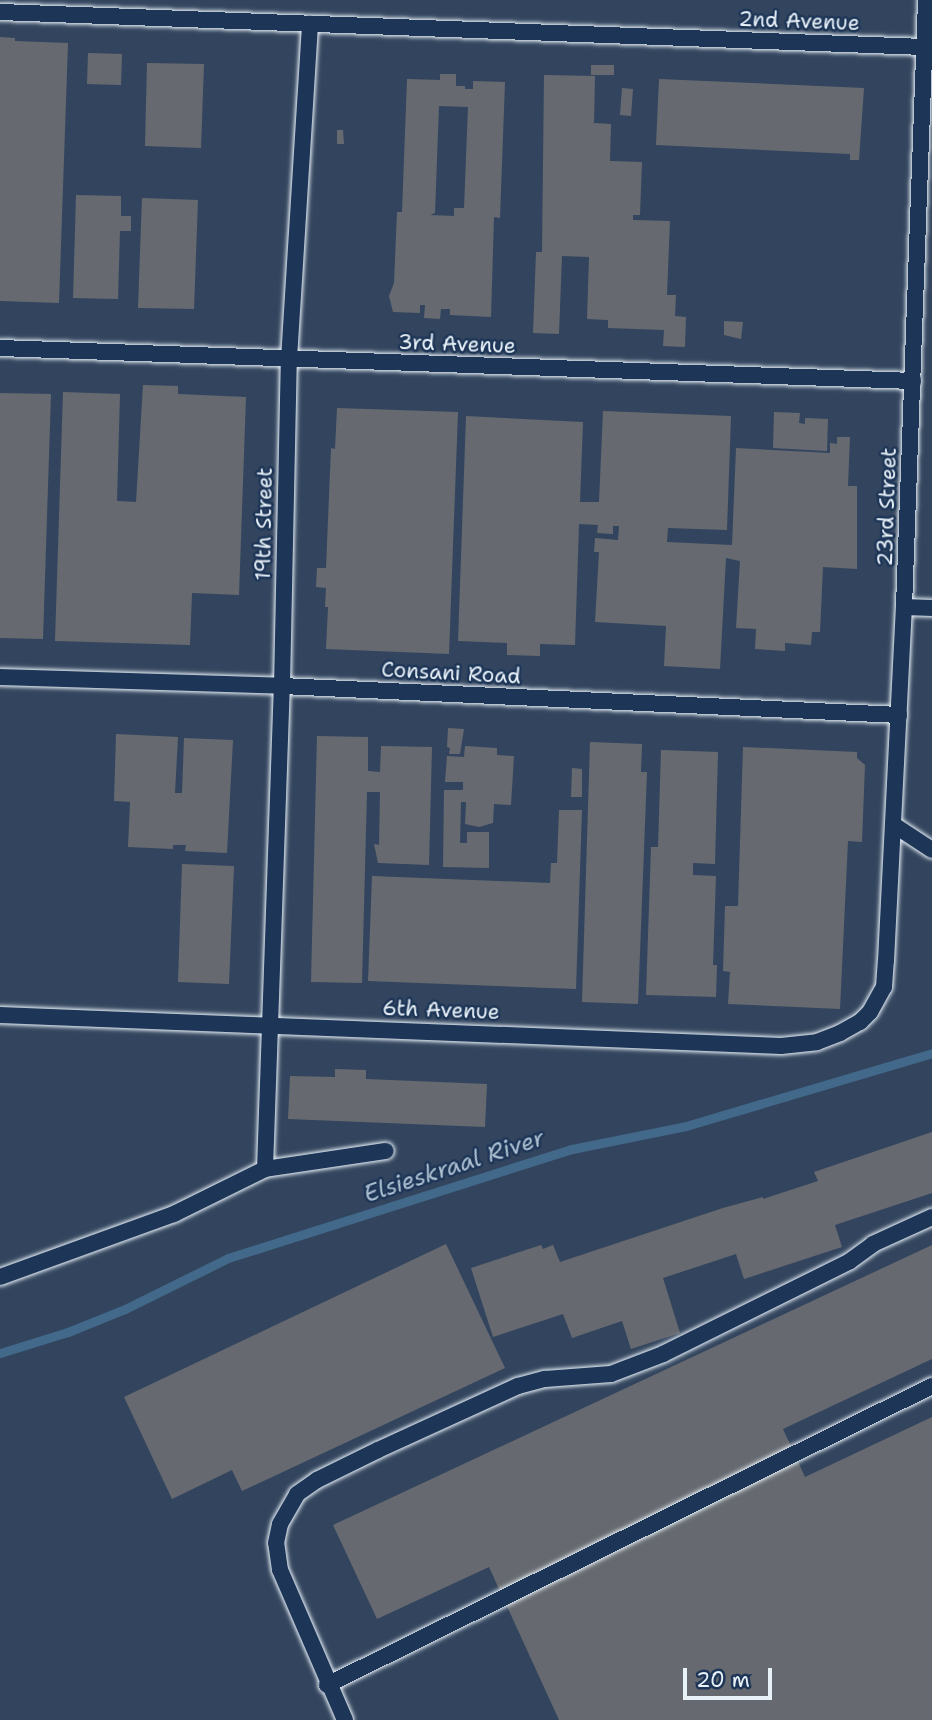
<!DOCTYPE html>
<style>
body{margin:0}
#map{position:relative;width:932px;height:1720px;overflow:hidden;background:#33455e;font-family:"Shantell Sans",sans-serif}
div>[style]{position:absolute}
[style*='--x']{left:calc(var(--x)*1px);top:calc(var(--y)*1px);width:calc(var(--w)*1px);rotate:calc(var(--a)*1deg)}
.stream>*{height:9px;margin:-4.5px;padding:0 4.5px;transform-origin:4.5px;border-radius:4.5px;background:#42688a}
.building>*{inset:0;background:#666a70}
.roads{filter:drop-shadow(0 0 2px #e8f1f8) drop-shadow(0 0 2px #e8f1f8)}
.lane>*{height:16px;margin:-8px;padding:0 8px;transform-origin:8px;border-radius:8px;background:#1d3557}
span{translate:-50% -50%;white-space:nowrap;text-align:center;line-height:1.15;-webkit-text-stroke:5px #1d3557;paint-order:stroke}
.street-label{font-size:21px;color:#e8f1f8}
.water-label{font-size:23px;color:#aec1d2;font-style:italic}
.scale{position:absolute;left:683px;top:1668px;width:89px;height:32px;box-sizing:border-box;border:4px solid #e8f1f8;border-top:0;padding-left:9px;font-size:21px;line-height:24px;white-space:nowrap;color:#e8f1f8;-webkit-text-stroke:5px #1d3557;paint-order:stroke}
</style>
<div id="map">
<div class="stream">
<div style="--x:0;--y:1353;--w:71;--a:-17.2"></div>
<div style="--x:68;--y:1332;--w:61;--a:-22"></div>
<div style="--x:125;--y:1309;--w:115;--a:-26.3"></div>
<div style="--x:228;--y:1258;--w:361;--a:-17.6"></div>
<div style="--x:572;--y:1149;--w:116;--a:-11.4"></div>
<div style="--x:686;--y:1126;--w:257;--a:-16.5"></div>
</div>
<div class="building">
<div style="clip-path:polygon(0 37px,15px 38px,15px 41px,68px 43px,59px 303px,0 301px)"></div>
<div style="clip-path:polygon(88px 53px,122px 54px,121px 85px,87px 84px)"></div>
<div style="clip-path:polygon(147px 63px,204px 64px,201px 148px,145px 146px)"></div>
<div style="clip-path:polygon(591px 65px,614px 65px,614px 75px,591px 75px)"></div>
<div style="clip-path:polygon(evenodd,440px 74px,456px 74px,456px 86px,465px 86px,465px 89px,473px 89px,473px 81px,505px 82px,500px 218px,494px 217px,491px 317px,450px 315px,450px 309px,441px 309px,440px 319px,424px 318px,425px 305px,420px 305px,420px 313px,393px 312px,389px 296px,394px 283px,397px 212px,402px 212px,407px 79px,440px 80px,440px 74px,439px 106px,468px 107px,464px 208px,454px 208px,454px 216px,430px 215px,435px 213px,439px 106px)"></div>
<div style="clip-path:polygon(544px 75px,595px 76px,594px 123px,611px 124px,610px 161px,642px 162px,640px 215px,633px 215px,633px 220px,670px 221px,667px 295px,676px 295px,675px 316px,686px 317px,685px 347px,663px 346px,664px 330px,608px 328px,608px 320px,587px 319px,589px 257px,562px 256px,559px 334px,533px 333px,536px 252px,542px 252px)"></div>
<div style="clip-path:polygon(659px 79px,864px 88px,859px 160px,850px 160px,850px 154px,656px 145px)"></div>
<div style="clip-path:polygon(622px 88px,633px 89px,631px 116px,620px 115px)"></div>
<div style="clip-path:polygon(337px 130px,343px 130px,344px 144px,337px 144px)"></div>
<div style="clip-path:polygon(76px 195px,121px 196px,121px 216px,131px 216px,131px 231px,120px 231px,118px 299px,73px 298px)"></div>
<div style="clip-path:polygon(142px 198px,198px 200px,194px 309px,138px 308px)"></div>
<div style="clip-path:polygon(724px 321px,743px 322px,741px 339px,724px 335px)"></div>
<div style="clip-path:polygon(143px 385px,178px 386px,178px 394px,246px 397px,239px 595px,192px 593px,190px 645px,55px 641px,63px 392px,120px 394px,117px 501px,136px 502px)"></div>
<div style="clip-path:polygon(0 393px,51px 394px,43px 639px,0 638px)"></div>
<div style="clip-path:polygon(337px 408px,458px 412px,449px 654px,326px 649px,328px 607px,325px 607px,326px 588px,316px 587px,317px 568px,326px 568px,331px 448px,335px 449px)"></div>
<div style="clip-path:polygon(603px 411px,731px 416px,727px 530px,668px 528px,667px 542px,732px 545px,736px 448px,830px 453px,830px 443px,837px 444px,837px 437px,850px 437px,848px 486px,857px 486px,857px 569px,823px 567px,820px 632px,812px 632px,811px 645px,785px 643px,785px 651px,755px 649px,756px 629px,736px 628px,740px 561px,726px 558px,720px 669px,664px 666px,666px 626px,595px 622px,599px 552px,594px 552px,595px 538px,618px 540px,619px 526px,613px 526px,613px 534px,597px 533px,598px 525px,579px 524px,575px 645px,540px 644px,540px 656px,507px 655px,507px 643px,458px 641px,466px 416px,583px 422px,580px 502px,599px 502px)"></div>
<div style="clip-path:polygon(774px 412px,800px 413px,799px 423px,805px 424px,805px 418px,828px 419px,827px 451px,773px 448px)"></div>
<div style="clip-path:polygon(448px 728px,464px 729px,460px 754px,449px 754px,450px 748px,447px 747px)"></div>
<div style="clip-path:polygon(116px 734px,178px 737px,175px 793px,182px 793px,184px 738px,233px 740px,227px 853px,185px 851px,186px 845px,173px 845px,173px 849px,128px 847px,130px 802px,114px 801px)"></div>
<div style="clip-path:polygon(317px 736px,368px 737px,368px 771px,380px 772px,381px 746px,432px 747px,429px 865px,378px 863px,374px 844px,379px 845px,380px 792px,367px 792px,362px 983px,311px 982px)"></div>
<div style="clip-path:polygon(590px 742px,642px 744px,641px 772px,647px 772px,638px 1004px,582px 1002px)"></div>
<div style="clip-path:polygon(465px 746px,497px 748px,497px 755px,514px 756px,511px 805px,494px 804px,493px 823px,479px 827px,465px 824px,466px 802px,461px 802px,460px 843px,467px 843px,467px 832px,489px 832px,489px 868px,443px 867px,444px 790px,463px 790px,463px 782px,445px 782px,447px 756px,464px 757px)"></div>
<div style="clip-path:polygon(743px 747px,857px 752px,857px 758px,865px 765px,862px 842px,848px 841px,840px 1009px,728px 1004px,730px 972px,723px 971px,725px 906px,738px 906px)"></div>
<div style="clip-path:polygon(661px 750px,718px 752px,715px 864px,693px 863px,693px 875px,716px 876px,713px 965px,717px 965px,716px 997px,646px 995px,651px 847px,658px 847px)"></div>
<div style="clip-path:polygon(572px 768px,582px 769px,582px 797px,571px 797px)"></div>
<div style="clip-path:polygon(559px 810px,582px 810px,576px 989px,368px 981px,372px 876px,550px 883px,551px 863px,557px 863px)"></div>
<div style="clip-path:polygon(182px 864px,234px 866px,229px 984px,178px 982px)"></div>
<div style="clip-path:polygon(335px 1069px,366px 1070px,366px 1079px,487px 1084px,485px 1127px,288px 1119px,290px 1076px,335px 1077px)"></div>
<div style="clip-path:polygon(932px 1132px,932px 1193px,835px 1225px,842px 1247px,744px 1279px,736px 1254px,663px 1278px,680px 1333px,631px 1349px,622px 1321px,572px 1338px,563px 1314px,493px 1337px,471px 1268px,541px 1245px,543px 1249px,553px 1245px,560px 1262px,723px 1208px,763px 1197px,763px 1199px,818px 1181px,814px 1172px)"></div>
<div style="clip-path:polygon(446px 1244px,505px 1368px,242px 1491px,232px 1470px,172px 1499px,124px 1397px)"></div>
<div style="clip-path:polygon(932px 1245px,932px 1359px,783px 1429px,805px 1477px,932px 1417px,932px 1720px,559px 1720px,489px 1567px,377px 1619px,333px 1525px)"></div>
</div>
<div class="roads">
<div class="lane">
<div style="--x:0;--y:12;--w:925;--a:2.17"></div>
<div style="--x:0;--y:348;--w:914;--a:2.07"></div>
<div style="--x:904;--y:607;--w:28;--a:2"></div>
<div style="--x:0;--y:677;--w:282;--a:1.8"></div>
<div style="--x:282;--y:686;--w:618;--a:2.69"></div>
<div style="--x:894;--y:825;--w:45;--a:33.3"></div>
<div style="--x:0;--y:1015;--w:782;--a:2.27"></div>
<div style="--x:781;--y:1046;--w:36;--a:-6"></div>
<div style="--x:817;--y:1042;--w:25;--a:-21"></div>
<div style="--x:840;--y:1033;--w:23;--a:-29"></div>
<div style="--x:860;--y:1022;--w:14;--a:-45"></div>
<div style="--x:870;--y:1012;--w:29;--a:-61"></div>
<div style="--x:884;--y:987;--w:26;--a:-86"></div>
<div style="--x:886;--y:961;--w:354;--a:-87.1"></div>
<div style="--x:904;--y:607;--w:607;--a:-87.92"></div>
<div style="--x:265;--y:1169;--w:122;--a:-8.5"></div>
<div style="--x:0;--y:1277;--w:185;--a:-19.9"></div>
<div style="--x:174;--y:1214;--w:102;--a:-26.3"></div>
<div style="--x:265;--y:1169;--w:483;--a:-88"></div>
<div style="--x:282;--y:686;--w:327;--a:-88.8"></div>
<div style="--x:289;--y:359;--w:336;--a:-86.4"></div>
<div style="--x:327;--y:1685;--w:675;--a:-26.3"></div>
<div style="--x:345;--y:1720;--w:163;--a:-113.4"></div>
<div style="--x:280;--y:1570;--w:27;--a:-98"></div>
<div style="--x:276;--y:1543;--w:19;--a:-78"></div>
<div style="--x:280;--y:1524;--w:34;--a:-60"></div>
<div style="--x:297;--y:1494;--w:24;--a:-35"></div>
<div style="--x:317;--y:1480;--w:68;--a:-26.2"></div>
<div style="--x:378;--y:1450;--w:154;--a:-24.6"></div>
<div style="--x:518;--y:1386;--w:28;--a:-15"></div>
<div style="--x:545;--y:1379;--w:66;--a:-4.3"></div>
<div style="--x:611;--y:1374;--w:56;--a:-21"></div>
<div style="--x:663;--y:1354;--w:209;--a:-26.4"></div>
<div style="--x:850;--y:1261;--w:29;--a:-36"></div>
<div style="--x:873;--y:1244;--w:65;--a:-24.6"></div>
</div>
</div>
<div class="street-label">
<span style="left:799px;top:21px;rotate:2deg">2nd Avenue</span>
<span style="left:457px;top:344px;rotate:2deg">3rd Avenue</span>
<span style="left:887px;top:507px;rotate:-88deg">23rd Street</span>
<span style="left:264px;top:524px;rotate:-89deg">19th Street</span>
<span style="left:451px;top:673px;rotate:3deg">Consani Road</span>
<span style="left:441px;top:1010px;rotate:2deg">6th Avenue</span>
</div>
<div class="water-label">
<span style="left:454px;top:1166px;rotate:-18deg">Elsieskraal River</span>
</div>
<div class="scale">20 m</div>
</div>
